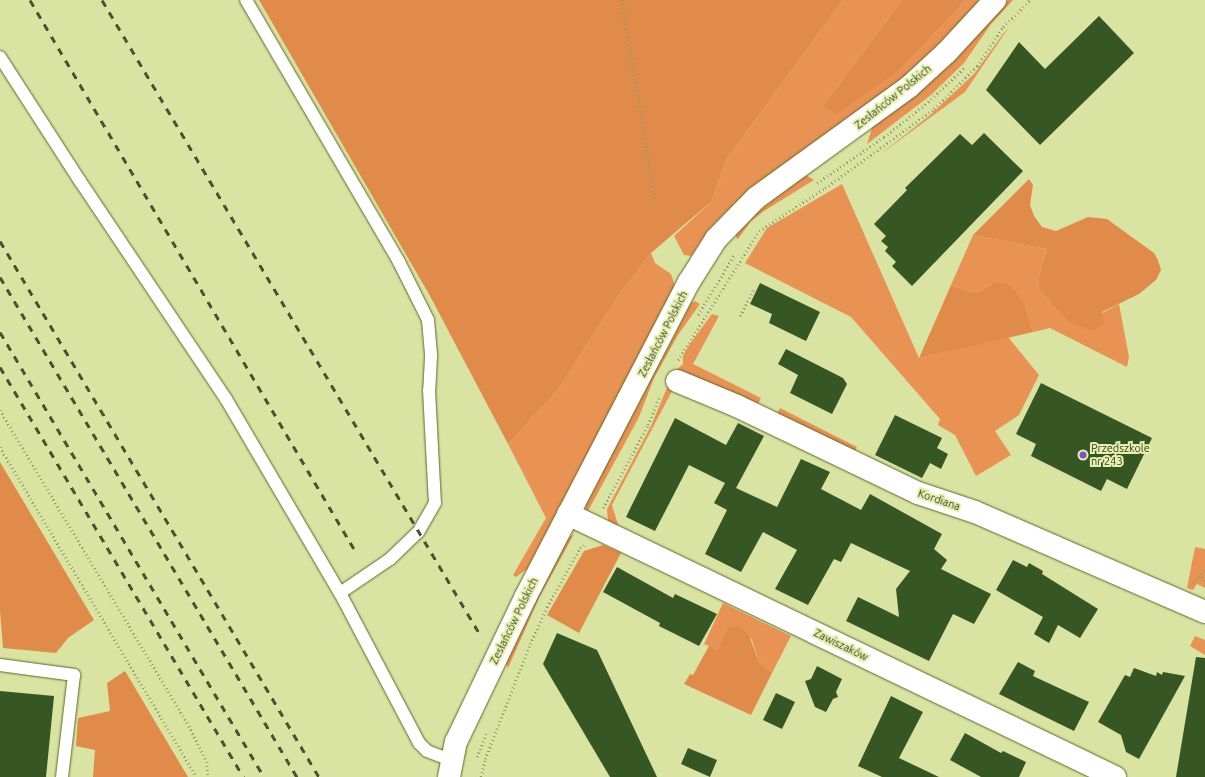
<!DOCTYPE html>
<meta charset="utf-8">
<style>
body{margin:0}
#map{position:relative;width:1205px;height:777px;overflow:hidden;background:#dae4a2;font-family:Ubuntu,sans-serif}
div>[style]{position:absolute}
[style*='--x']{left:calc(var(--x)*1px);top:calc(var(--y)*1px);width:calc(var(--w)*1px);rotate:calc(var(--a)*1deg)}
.green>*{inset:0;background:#e89253}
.forest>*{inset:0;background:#e18b4b}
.building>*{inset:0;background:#365624}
.path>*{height:2.5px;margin-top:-1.25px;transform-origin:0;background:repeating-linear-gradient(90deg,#959c6b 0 1px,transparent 0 4px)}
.roads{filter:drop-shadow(0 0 1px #5f6728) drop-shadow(0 0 1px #5f6728)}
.lane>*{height:12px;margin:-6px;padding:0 6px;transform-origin:6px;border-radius:6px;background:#fff}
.street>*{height:22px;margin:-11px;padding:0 11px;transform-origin:11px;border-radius:11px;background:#fff}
.secondary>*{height:22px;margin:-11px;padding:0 11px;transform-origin:11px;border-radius:11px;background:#fff}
.rail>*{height:3px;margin-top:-1.5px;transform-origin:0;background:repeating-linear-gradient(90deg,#4b5031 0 7px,transparent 0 14px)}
.dots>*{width:11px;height:11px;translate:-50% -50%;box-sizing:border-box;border:2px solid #e7f1af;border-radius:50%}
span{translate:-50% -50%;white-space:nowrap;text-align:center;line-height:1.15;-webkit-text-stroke:4px #e7f1af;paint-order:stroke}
.street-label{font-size:11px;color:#373b21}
.poi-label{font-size:11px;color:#373b21}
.left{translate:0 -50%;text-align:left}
</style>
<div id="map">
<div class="green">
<div style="clip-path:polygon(843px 0,902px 0,823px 106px,902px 68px,966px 0,981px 0,925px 58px,895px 85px,749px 189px,710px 228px,691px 256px,684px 255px,674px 236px,712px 201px,726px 160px)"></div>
<div style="clip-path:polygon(1008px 0,1013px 0,991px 24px,964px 63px,931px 95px,867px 144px,872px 128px,956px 57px)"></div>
<div style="clip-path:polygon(1032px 1px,1009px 27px,965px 92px,878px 156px,929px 116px,974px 74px,1003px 34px)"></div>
<div style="clip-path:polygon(806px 175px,814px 180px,764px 211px,751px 221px,738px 239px,736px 237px,736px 232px,752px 216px)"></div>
<div style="clip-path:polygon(842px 184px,919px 358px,1008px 337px,1039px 375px,1019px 415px,995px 431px,1011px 455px,976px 476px,955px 435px,938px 425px,940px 419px,851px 317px,745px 263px,767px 228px)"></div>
<div style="clip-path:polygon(973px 235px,1047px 249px,1038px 278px,1039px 289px,1051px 302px,1102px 313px,1119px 304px,1129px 357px,1127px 367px,1050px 328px,1033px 332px,1025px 305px,994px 283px,980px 291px,972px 292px,951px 285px)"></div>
<div style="clip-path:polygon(651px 253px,655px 263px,671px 274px,675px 286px,527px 569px,516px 577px,513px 575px,546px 518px,508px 444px,557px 391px,619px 295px)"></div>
<div style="clip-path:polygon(695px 301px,700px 304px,678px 335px,654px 378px,639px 417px,587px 513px,585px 505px,691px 303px)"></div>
<div style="clip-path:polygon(712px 314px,719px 316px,693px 364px,761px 398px,756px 408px,674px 372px,683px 364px,683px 356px,689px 345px)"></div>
<div style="clip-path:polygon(669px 383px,684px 388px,672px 391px,612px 505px,619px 528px,608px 521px,607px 509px,651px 426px)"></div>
<div style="clip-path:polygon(780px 408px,857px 447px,853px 456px,775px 418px)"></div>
<div style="clip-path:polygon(574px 534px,539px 598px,508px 668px,506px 663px,564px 541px)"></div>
<div style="clip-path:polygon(1195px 547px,1205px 549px,1205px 588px,1197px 584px,1193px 590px,1187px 588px)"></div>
<div style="clip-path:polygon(723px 603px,791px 636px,772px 673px,759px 662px,752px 640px,741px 627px,727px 628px,717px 650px,704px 644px)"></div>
<div style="clip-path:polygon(1195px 636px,1205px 640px,1205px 655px,1190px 646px)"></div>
</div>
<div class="forest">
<div style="clip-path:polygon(259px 0,843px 0,726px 160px,712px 201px,651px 253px,619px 295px,557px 391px,508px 444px,430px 296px)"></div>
<div style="clip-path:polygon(902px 0,966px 0,902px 68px,836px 114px,823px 106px)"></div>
<div style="clip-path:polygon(1029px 179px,1033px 185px,1030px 205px,1034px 216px,1042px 227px,1056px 231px,1088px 217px,1107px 219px,1154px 253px,1158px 260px,1161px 270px,1156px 280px,1139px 294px,1102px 312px,1104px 323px,1097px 330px,1089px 330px,1069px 322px,1039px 289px,1038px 278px,1047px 249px,973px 235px)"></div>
<div style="clip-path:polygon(994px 283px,1007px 283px,1015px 291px,1025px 305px,1033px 332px,919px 358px,951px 285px,972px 292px,980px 291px)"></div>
<div style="clip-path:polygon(0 462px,94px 620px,68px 638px,56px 653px,3px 648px,0 611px)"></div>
<div style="clip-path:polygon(603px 545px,621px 553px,579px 633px,547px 615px,584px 551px)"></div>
<div style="clip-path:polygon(737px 626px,741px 627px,749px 635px,759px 662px,772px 673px,751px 715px,684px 684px,690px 674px,693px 675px,709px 646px,717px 650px,727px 628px)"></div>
<div style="clip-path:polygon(125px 671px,188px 777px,93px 777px,95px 750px,76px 746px,78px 718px,110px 711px,107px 683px)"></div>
</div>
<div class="building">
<div style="clip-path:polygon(1099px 16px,1134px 53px,1040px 145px,986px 90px,1019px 42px,1045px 69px)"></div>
<div style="clip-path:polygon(984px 133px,1023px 171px,912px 286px,892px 266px,896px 262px,885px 251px,888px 247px,881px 241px,886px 236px,874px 224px,907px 190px,905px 188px,960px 134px,972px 145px)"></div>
<div style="clip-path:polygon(760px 283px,820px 312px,806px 341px,769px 323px,772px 314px,750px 304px)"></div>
<div style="clip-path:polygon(786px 349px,843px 378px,847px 384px,832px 414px,790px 393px,798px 375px,778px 364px)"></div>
<div style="clip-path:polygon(1041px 383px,1152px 438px,1127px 489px,1107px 479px,1101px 491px,1031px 456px,1036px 444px,1016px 434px)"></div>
<div style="clip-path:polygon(895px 415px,942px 438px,937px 448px,948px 454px,941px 469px,930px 463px,922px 478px,875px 455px)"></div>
<div style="clip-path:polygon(675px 418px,726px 445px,738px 423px,764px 436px,736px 488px,777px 507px,801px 459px,830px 472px,821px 489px,861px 510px,870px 494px,942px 534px,934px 549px,947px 560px,941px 569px,991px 594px,974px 624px,953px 614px,929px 661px,846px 621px,858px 597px,899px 617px,896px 589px,910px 571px,851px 543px,841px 562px,834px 559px,808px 605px,775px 589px,797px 550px,763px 532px,741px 572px,705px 554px,727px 510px,714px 503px,725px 483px,689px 465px,655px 531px,626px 517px)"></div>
<div style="clip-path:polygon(1013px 560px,1027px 567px,1029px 563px,1043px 571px,1042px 574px,1098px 609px,1080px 638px,1058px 625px,1049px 643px,1034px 634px,1043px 617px,996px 590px)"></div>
<div style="clip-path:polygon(617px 567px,673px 598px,675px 594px,717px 614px,699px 646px,659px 626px,660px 623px,603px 592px)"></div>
<div style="clip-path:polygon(557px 633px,597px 650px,657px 777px,610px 777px,543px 664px)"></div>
<div style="clip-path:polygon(1196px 657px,1205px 658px,1205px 777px,1176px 777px)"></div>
<div style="clip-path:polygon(1018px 662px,1035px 671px,1033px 676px,1089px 702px,1074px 731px,999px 694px)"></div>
<div style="clip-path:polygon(817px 666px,842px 679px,836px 692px,838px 697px,833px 699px,826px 712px,815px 707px,805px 681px,811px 679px)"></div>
<div style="clip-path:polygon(1134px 668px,1156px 676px,1157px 672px,1162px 675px,1163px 672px,1185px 676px,1139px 759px,1126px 752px,1121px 735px,1098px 722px,1125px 675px,1130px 677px)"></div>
<div style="clip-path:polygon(0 691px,54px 696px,46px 777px,0 777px)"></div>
<div style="clip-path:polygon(776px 693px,795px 702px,782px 729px,763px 720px)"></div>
<div style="clip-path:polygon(891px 696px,923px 712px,899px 758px,939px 777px,882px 777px,858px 766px)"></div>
<div style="clip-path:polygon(965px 733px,1001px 753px,1003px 751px,1026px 762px,1019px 777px,981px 777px,950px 760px)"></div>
<div style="clip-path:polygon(688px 748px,717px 760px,710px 777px,681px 764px)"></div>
</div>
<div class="path">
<div style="--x:622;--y:0;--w:203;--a:80.6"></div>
<div style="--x:817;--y:183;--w:81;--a:-34.5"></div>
<div style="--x:884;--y:137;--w:56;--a:-38.5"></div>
<div style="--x:928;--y:102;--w:50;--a:-43.4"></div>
<div style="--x:698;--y:315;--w:70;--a:-59"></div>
<div style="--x:740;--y:316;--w:31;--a:-63"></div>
<div style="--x:678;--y:360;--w:152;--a:-57.9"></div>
<div style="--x:759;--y:231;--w:79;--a:-33.1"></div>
<div style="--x:825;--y:188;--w:135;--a:-35.9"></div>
<div style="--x:934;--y:109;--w:61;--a:-45"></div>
<div style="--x:977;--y:66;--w:47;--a:-56.3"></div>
<div style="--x:1003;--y:27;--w:38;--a:-45"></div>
<div style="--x:0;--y:410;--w:368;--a:59.1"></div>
<div style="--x:189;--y:726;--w:40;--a:63.4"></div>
<div style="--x:207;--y:762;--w:15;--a:86"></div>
<div style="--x:0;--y:447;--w:384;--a:59.2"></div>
<div style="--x:603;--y:508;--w:94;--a:-61.5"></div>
<div style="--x:648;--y:425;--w:32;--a:-68"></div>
<div style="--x:1198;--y:575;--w:9;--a:36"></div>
<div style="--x:1193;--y:583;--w:18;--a:-49"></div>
<div style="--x:477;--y:757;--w:25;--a:-69"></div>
<div style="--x:481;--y:777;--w:18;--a:-77"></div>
<div style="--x:485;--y:759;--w:123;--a:-68.6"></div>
<div style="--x:530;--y:644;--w:41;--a:-65.3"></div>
<div style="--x:547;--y:607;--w:68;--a:-60.8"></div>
<div style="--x:580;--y:548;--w:5;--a:-37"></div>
</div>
<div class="roads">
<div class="lane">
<div style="--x:246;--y:0;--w:301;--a:59.7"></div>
<div style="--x:398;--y:260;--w:67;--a:63.4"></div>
<div style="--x:428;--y:320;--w:37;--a:85"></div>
<div style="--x:431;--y:357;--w:33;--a:93"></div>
<div style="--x:429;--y:390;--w:113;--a:87"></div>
<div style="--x:435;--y:503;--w:34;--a:120"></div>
<div style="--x:418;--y:532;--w:39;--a:136"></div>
<div style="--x:390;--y:559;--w:60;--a:145.8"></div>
<div style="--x:0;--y:57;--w:148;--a:57.2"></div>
<div style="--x:80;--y:181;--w:262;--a:56.2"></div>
<div style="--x:226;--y:399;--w:225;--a:59.6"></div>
<div style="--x:340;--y:593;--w:170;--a:62.2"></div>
<div style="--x:419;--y:743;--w:11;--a:45"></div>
<div style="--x:427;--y:751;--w:26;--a:21"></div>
<div style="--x:0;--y:665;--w:75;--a:7.7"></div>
<div style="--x:74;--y:675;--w:103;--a:96.7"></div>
</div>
<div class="street">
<div style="--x:677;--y:381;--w:65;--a:22.6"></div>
<div style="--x:737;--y:406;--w:201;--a:25.7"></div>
<div style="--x:918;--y:493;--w:60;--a:18.4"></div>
<div style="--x:975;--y:512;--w:251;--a:23.5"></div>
<div style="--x:568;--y:514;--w:607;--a:25.68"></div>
</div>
<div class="secondary">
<div style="--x:449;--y:777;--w:36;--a:-79"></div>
<div style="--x:456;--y:742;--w:162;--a:-64.4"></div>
<div style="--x:526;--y:596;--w:354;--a:-62.6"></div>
<div style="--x:689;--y:282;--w:51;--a:-57.9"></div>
<div style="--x:716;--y:239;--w:57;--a:-45.7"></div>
<div style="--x:756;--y:198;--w:190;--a:-36"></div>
<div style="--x:910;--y:86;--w:50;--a:-42.6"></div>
<div style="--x:947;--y:52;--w:71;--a:-47.3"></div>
</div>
</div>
<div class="rail">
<div style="--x:30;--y:0;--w:637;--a:59.45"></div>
<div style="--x:102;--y:0;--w:735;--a:59.21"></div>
<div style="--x:0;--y:241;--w:624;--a:59.24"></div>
<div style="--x:0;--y:277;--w:582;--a:59.29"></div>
<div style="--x:0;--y:332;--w:517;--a:59.32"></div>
<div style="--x:0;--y:367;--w:477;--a:59.3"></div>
</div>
<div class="dots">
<div style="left:1083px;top:455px;background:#7c53cd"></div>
</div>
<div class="street-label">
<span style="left:893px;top:97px;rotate:-39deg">Zesłańców Polskich</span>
<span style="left:663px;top:334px;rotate:-63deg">Zesłańców Polskich</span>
<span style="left:939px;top:500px;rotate:19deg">Kordiana</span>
<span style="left:514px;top:621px;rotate:-64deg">Zesłańców Polskich</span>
<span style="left:841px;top:645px;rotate:26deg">Zawiszaków</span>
</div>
<div class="poi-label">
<span class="left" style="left:1091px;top:455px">Przedszkole<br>nr 243</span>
</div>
</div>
